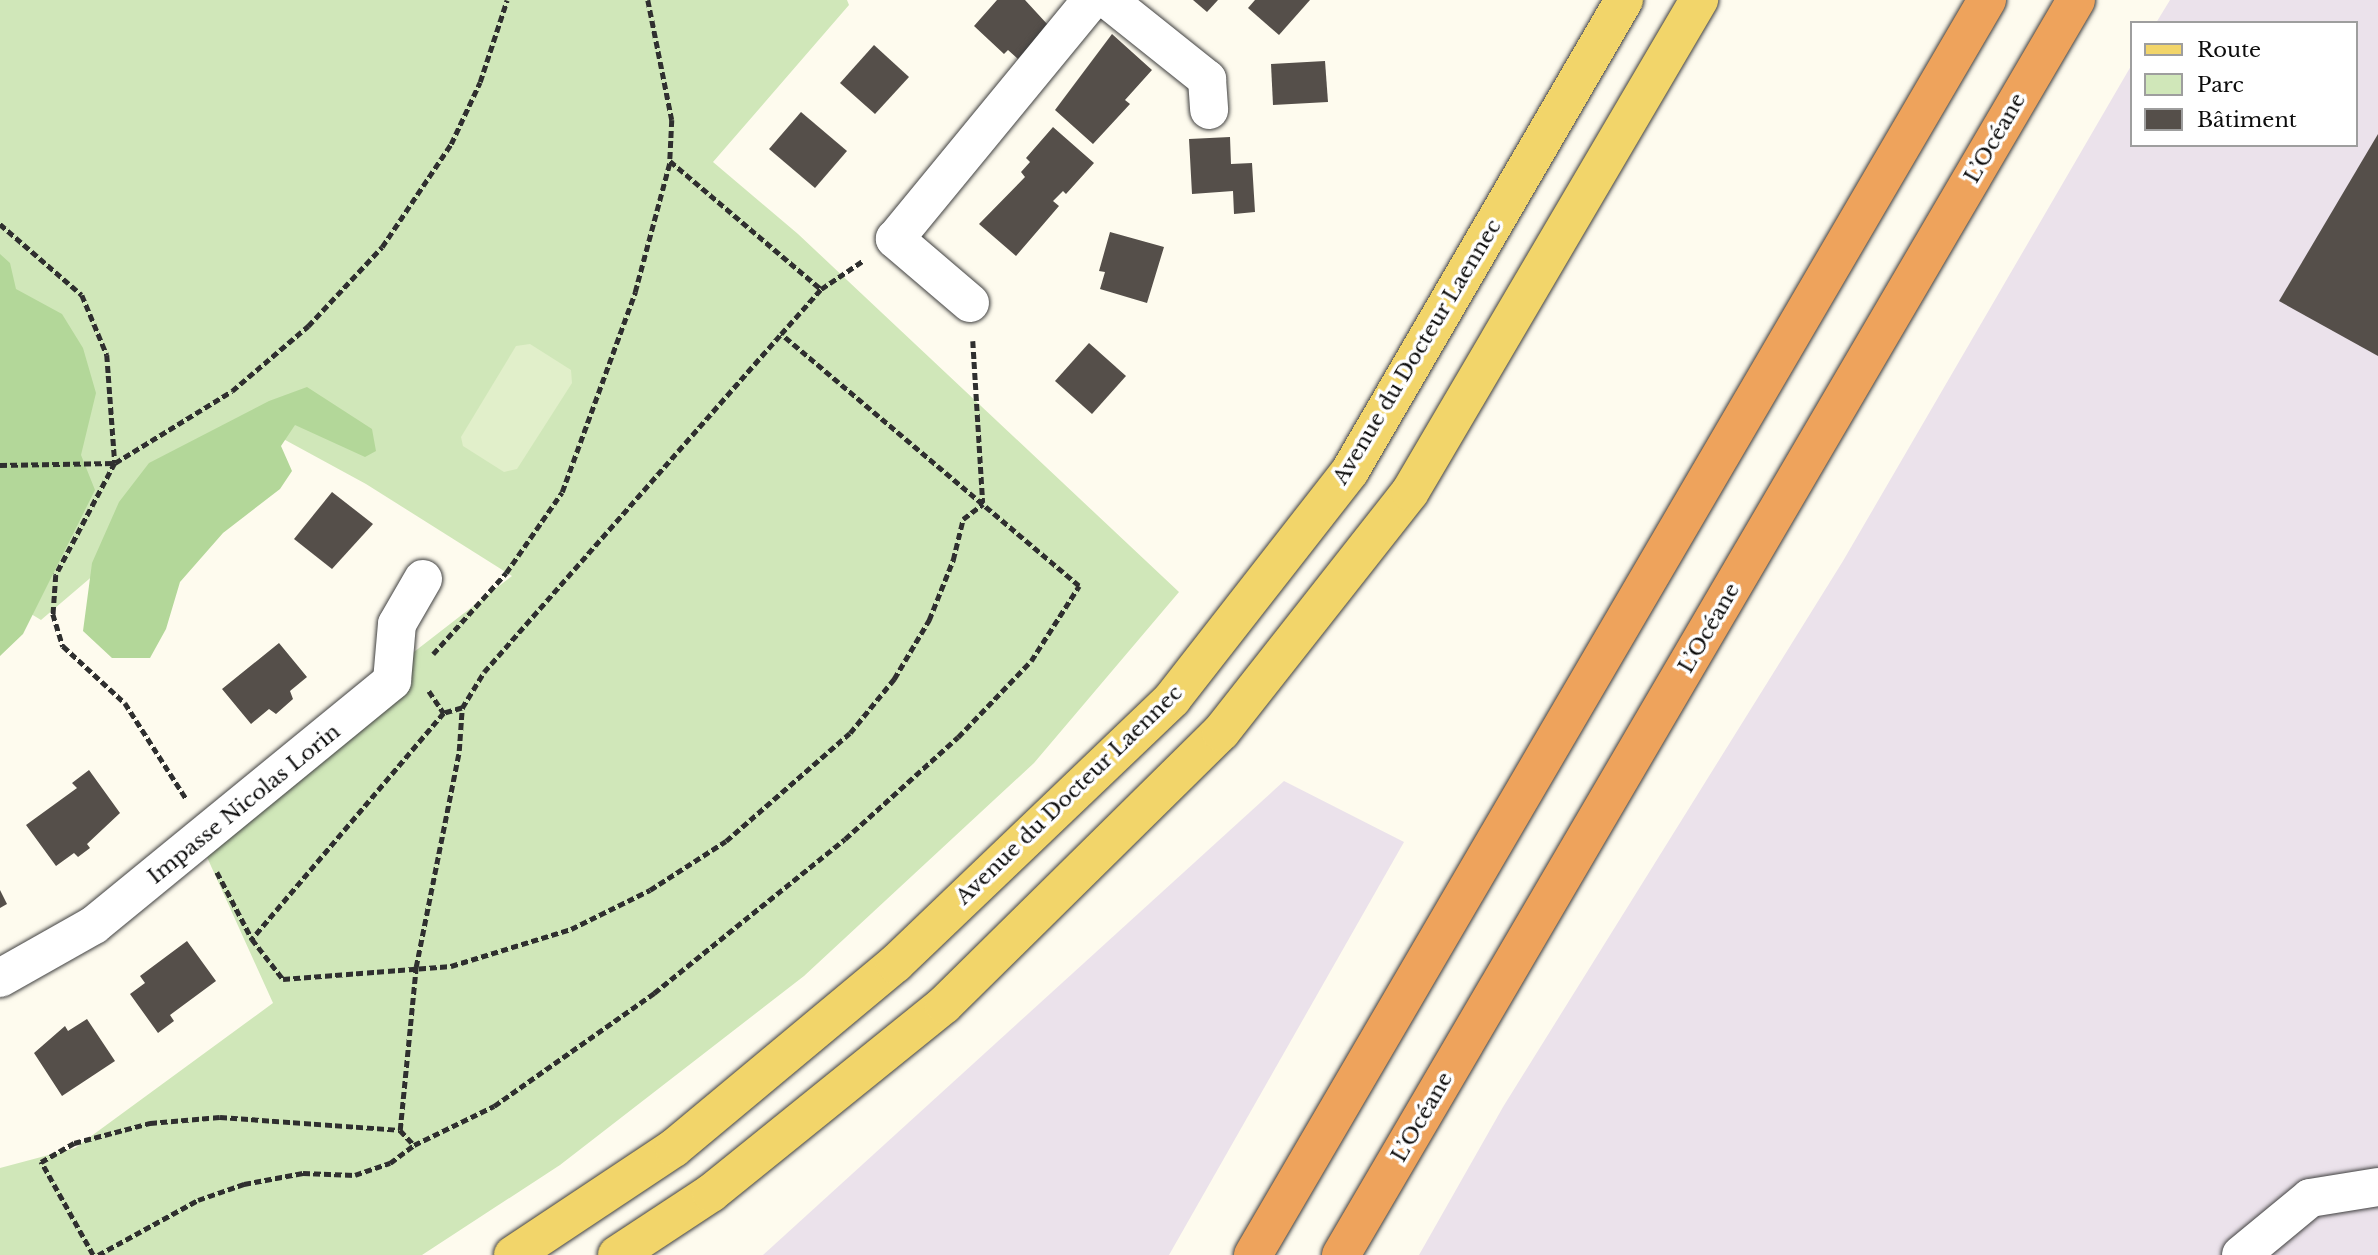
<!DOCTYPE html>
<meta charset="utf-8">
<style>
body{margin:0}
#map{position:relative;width:2378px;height:1255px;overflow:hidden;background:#fefbee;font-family:"Libre Baskerville",serif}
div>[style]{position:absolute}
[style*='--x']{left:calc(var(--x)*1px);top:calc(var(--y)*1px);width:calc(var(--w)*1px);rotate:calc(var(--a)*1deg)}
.industrial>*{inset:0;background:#ebe2eb}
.green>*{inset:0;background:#d0e7b9}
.forest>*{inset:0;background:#b3d799}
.pitch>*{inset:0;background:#e1efca}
.building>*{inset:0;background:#554f4a}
.path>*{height:4.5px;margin-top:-2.25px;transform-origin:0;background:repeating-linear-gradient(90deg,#2f2f2f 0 7px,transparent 0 10.5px)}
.roads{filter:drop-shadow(0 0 2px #404040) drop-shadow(0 0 2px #404040)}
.minor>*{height:38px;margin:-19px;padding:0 19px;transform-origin:19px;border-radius:19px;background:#fff}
.major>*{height:38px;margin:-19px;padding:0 19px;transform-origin:19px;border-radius:19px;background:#f2d56a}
.highway>*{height:38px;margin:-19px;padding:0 19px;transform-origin:19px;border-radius:19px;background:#eea35c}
span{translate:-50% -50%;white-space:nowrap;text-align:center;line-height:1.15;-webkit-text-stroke:7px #fff;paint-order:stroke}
.street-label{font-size:21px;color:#0d0d0d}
.legend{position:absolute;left:2130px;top:21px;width:228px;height:126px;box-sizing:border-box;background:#fff;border:2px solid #9e9e9e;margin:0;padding:9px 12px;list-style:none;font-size:21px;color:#0d0d0d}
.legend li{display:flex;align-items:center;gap:14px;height:35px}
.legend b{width:35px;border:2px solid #9e9e9e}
</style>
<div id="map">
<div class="industrial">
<div style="clip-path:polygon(2170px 0,2378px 0,2378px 1255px,1419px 1255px,1503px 1107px,1843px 561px,2131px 66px,2131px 145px,2355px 145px,2355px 23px,2156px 23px)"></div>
<div style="clip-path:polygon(1284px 781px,1404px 842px,1169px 1255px,763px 1255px)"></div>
</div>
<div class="green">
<div style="clip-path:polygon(0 0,847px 0,849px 5px,713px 162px,798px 234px,1179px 592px,1034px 763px,804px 976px,560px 1165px,422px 1255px,0 1255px,0 1168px,75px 1148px,273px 1003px,192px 824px,512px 576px,366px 484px,265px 429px,41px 620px,0 595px)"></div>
</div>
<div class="forest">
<div style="clip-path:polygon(0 254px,10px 263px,16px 289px,62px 314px,83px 348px,96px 393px,81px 455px,95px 490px,23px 634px,0 656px)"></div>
<div style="clip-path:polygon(307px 387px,372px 429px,376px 451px,365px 457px,295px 425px,281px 446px,292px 471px,280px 489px,223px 533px,180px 582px,166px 629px,150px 658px,112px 658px,83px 631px,92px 563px,119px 502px,149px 463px,269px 401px)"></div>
</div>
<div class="pitch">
<div style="clip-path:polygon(530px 344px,571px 370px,572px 383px,517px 469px,504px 472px,463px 446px,461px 437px,516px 346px)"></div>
</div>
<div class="building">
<div style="clip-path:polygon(997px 0,1025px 0,1048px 25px,1018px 59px,1008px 50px,1004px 54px,974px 26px)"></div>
<div style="clip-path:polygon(1193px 0,1218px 0,1207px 12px)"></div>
<div style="clip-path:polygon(1255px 0,1310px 0,1279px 35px,1248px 8px)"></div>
<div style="clip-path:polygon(1112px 34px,1152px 70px,1125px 100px,1130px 104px,1093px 144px,1055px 110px)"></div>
<div style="clip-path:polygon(874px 45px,909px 77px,875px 114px,840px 83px)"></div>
<div style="clip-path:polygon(1325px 61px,1328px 102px,1273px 105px,1271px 64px)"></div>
<div style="clip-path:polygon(801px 112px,847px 151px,815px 188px,769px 149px)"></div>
<div style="clip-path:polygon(1053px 127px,1094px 163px,1066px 194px,1063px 191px,1053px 201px,1059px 206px,1016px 256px,979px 224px,1025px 177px,1021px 172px,1030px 162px,1026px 158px)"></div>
<div style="clip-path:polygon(2378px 134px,2378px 356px,2279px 301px)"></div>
<div style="clip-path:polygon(1230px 137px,1231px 164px,1252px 163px,1255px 212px,1234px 214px,1233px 191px,1192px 194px,1189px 139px)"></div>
<div style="clip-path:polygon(1110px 232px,1164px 247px,1147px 303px,1100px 289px,1105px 272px,1099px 271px)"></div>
<div style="clip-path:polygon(1089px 343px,1126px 376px,1092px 414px,1055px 381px)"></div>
<div style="clip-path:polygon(332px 492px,373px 524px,332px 569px,294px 539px)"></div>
<div style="clip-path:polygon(279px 643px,307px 677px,290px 691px,293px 699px,276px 714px,269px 709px,251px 724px,222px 689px)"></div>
<div style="clip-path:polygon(89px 770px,120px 813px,87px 844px,90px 848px,78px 857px,74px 853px,56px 866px,26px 825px,77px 788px,72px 783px)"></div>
<div style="clip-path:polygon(0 890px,7px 904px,0 908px)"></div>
<div style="clip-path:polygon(187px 941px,216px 981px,170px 1015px,174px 1021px,158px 1033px,130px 994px,145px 983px,140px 976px)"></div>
<div style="clip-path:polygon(87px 1019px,115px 1061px,62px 1096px,34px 1053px,65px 1026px,68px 1031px)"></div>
</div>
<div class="path">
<div style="--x:648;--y:0;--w:122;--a:78.7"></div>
<div style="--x:672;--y:120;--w:41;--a:92.8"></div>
<div style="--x:0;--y:224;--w:108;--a:40.9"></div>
<div style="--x:82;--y:295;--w:65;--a:67.4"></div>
<div style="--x:107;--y:355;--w:108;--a:85.8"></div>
<div style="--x:115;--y:463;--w:137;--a:-31.6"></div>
<div style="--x:232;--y:391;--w:100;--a:-40.5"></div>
<div style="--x:308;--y:326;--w:108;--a:-46.9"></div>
<div style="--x:382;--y:247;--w:124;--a:-56.2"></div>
<div style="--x:451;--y:144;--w:68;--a:-64.9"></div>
<div style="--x:480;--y:82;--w:86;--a:-71.8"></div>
<div style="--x:973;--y:341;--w:162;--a:86.5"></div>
<div style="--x:0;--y:465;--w:115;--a:-1"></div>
<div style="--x:115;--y:463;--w:127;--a:117.8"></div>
<div style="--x:56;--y:575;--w:39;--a:94"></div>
<div style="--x:53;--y:614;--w:34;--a:73"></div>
<div style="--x:63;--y:646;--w:84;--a:42.6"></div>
<div style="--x:125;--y:703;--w:115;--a:57.4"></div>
<div style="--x:433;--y:654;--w:109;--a:-48"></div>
<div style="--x:506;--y:573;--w:98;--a:-55.3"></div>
<div style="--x:562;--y:492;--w:213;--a:-69.9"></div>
<div style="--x:635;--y:292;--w:136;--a:-75"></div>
<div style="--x:670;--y:161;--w:198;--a:40.3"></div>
<div style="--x:429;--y:691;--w:27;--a:56"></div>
<div style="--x:462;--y:708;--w:42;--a:-58.6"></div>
<div style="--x:484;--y:672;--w:450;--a:-48.7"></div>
<div style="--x:781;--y:334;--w:60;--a:-48.4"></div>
<div style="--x:821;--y:289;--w:52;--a:-34"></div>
<div style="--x:217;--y:872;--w:76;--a:62.4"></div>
<div style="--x:252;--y:939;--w:51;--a:52.2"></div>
<div style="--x:283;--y:979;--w:169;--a:-4.4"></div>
<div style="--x:451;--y:966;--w:126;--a:-17.1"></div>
<div style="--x:571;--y:929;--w:88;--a:-26.3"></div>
<div style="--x:650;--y:890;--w:90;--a:-32.8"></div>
<div style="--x:726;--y:841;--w:164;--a:-41.1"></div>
<div style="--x:850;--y:733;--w:70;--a:-50.8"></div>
<div style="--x:894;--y:679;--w:69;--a:-59.3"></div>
<div style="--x:929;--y:620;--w:65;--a:-68.2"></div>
<div style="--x:953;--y:560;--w:42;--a:-76.3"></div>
<div style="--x:963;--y:519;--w:25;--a:-37"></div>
<div style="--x:400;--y:1130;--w:21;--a:47"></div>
<div style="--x:414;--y:1145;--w:89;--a:-26"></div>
<div style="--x:494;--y:1106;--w:196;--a:-35.2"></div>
<div style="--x:654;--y:993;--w:245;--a:-38.9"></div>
<div style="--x:845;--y:839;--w:152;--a:-42.1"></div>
<div style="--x:958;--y:737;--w:105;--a:-46.2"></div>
<div style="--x:1031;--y:661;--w:89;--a:-57.4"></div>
<div style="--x:1079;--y:586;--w:390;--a:-139.8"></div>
<div style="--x:93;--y:1255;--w:107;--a:-119.2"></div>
<div style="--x:41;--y:1162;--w:38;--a:-30"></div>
<div style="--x:74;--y:1143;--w:79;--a:-14.7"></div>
<div style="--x:150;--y:1123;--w:70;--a:-4.9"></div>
<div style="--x:220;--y:1117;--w:180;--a:4.1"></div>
<div style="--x:400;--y:1130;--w:164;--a:-84.4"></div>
<div style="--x:416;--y:967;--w:220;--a:-78.7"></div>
<div style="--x:459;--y:751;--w:43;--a:-86"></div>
<div style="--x:462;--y:708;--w:19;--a:164"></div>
<div style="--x:444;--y:713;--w:297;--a:130.3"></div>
<div style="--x:98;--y:1255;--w:114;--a:-28.8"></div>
<div style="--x:198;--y:1200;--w:49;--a:-19.2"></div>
<div style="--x:244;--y:1184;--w:60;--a:-10.6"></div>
<div style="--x:303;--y:1173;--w:52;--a:2.2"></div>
<div style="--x:355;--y:1175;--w:37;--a:-19"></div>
<div style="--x:390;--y:1163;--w:30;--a:-37"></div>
</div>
<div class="roads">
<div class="minor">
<div style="--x:1108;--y:0;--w:127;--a:38.6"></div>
<div style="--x:1207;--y:79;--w:31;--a:86"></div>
<div style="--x:970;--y:303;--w:99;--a:-139.5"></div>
<div style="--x:895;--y:239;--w:309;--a:-50.6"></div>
<div style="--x:0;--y:978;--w:108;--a:-29.4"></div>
<div style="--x:94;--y:925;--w:385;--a:-39.3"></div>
<div style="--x:392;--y:681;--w:57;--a:-85"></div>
<div style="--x:397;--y:624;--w:52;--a:-60"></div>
<div style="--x:2241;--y:1255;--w:89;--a:-39.6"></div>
<div style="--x:2310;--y:1198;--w:69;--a:-9.2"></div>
</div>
<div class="major">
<div style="--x:513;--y:1255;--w:193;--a:-33.6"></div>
<div style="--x:674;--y:1148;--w:288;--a:-39.8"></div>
<div style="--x:895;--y:964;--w:383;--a:-43.7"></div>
<div style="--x:1172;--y:699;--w:289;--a:-52"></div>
<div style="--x:1350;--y:471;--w:545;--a:-59.81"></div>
<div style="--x:617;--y:1255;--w:113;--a:-33.4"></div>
<div style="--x:711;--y:1193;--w:299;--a:-38.9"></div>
<div style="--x:944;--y:1005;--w:389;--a:-44.6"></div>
<div style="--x:1221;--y:732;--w:305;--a:-51.8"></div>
<div style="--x:1410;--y:492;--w:571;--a:-59.57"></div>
</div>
<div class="highway">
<div style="--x:1253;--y:1255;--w:1454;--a:-59.68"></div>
<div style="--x:1341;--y:1255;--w:1454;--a:-59.64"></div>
</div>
</div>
<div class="street-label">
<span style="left:1995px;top:138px;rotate:-60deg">L’Océane</span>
<span style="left:1417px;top:352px;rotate:-59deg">Avenue du Docteur Laennec</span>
<span style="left:1709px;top:628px;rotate:-60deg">L’Océane</span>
<span style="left:1069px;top:795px;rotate:-44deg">Avenue du Docteur Laennec</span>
<span style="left:244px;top:804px;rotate:-39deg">Impasse Nicolas Lorin</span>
<span style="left:1422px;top:1117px;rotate:-60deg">L’Océane</span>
</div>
<ul class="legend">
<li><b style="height:9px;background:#f2d56a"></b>Route</li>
<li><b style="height:19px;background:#d0e7b9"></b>Parc</li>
<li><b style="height:19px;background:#554f4a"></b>Bâtiment</li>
</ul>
</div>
